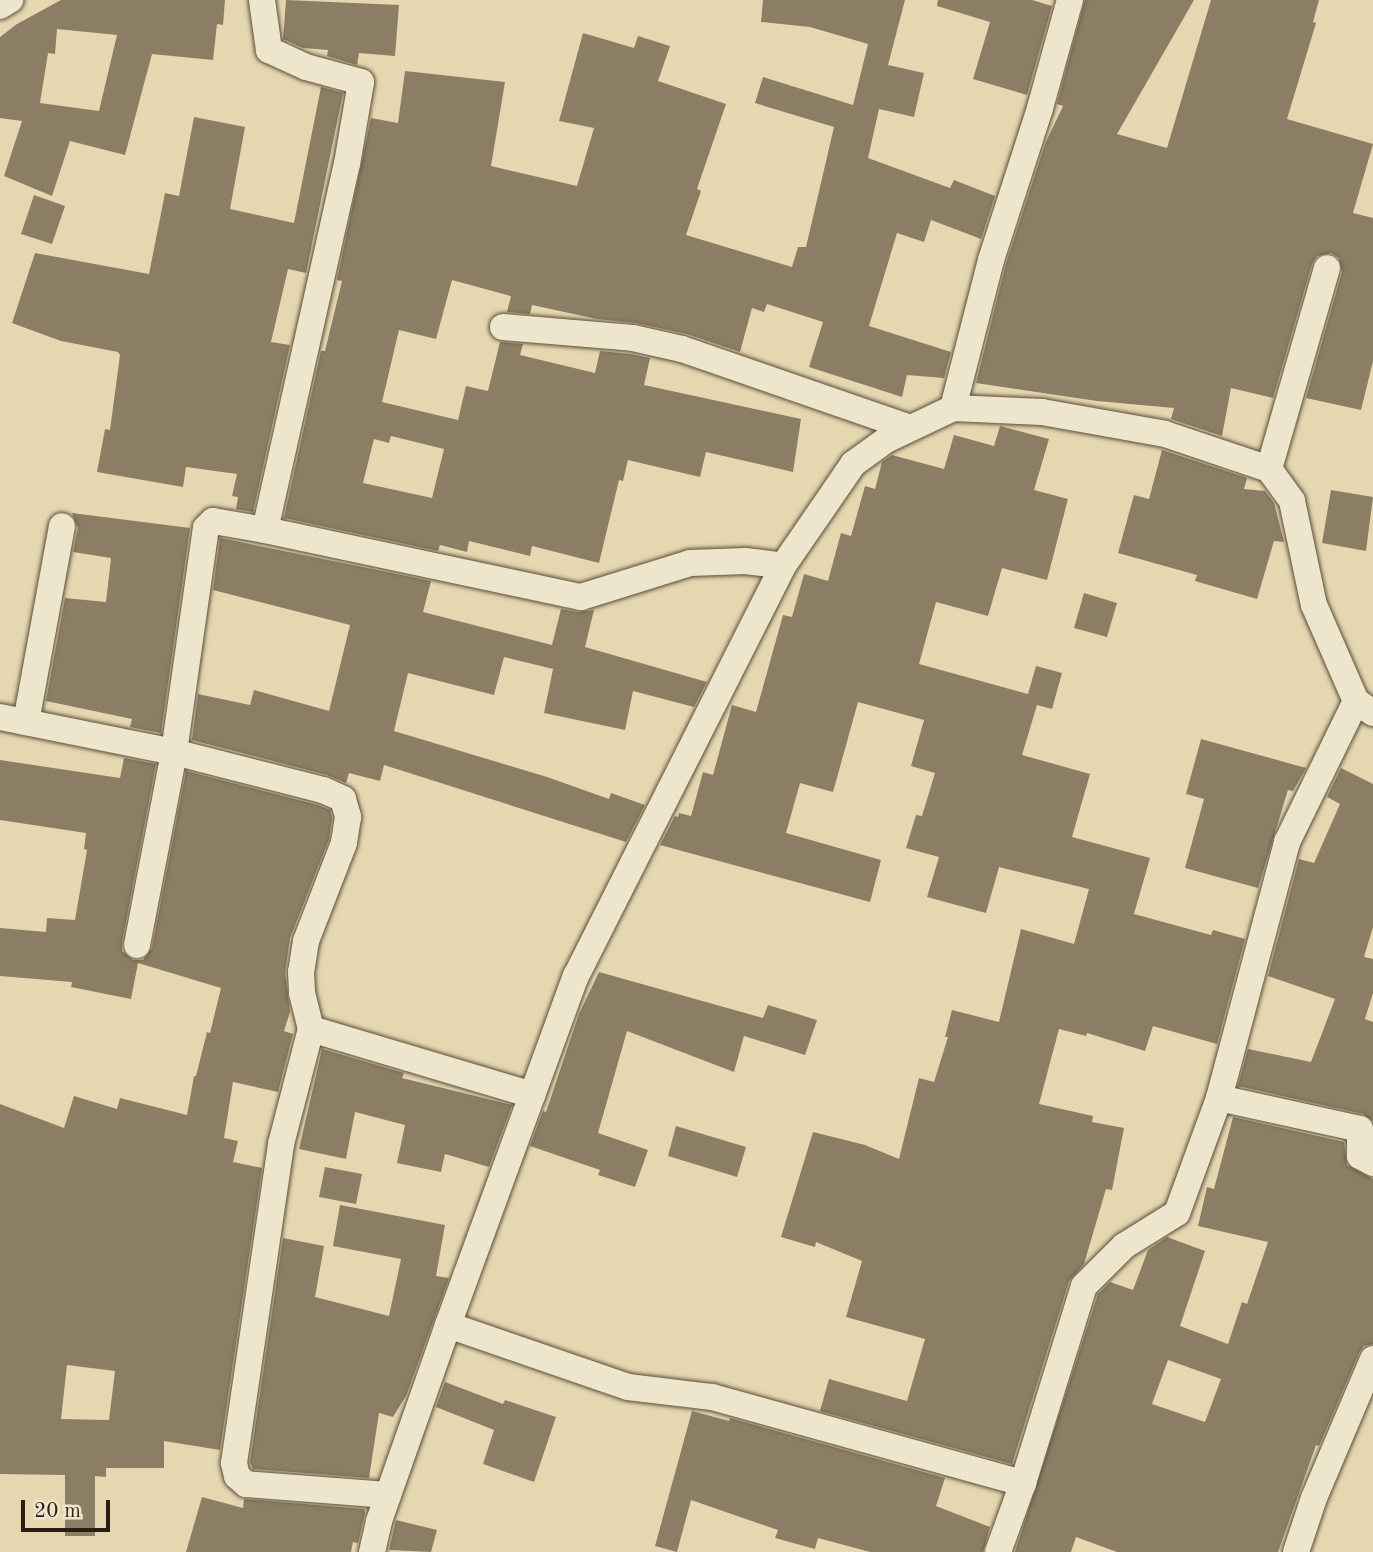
<!DOCTYPE html>
<style>
body{margin:0}
#map{position:relative;width:1373px;height:1552px;overflow:hidden;background:#e5d8b0;font-family:"Old Standard TT",serif}
div>[style]{position:absolute}
[style*='--x']{left:calc(var(--x)*1px);top:calc(var(--y)*1px);width:calc(var(--w)*1px);rotate:calc(var(--a)*1deg)}
.building>*{inset:0;background:#8c7e65}
.roads{filter:drop-shadow(0 0 2px #5a4c3b) drop-shadow(0 0 2px #5a4c3b)}
.minor>*{height:26px;margin:-13px;padding:0 13px;transform-origin:13px;border-radius:13px;background:#eee6cc}
span{translate:-50% -50%;white-space:nowrap;text-align:center;line-height:1.15;-webkit-text-stroke:5px #eee6cc;paint-order:stroke}
.scale{position:absolute;left:21px;top:1500px;width:89px;height:32px;box-sizing:border-box;border:4px solid #2c1d14;border-top:0;padding-left:9px;font-size:21px;line-height:24px;white-space:nowrap;color:#2c1d14;-webkit-text-stroke:5px #eee6cc;paint-order:stroke}
</style>
<div id="map">
<div class="building">
<div style="clip-path:polygon(evenodd,61px 0,225px 0,223px 25px,217px 24px,213px 60px,152px 54px,125px 155px,70px 141px,52px 196px,4px 176px,22px 121px,0 118px,0 37px,17px 24px,61px 0,57px 29px,117px 35px,99px 111px,40px 103px,48px 53px,55px 54px,57px 29px)"></div>
<div style="clip-path:polygon(286px 0,399px 5px,395px 56px,359px 53px,357px 65px,327px 56px,328px 50px,303px 48px,283px 39px)"></div>
<div style="clip-path:polygon(evenodd,763px 0,905px 0,888px 65px,924px 73px,914px 117px,879px 109px,868px 158px,950px 188px,954px 180px,995px 196px,981px 239px,931px 220px,924px 242px,897px 233px,869px 326px,951px 352px,944px 378px,907px 375px,902px 397px,809px 367px,823px 322px,767px 304px,764px 312px,752px 308px,740px 352px,687px 334px,636px 323px,597px 319px,532px 305px,530px 314px,507px 312px,511px 296px,452px 280px,436px 339px,399px 330px,382px 402px,458px 420px,466px 386px,488px 391px,500px 342px,523px 344px,520px 355px,595px 373px,600px 351px,631px 354px,650px 358px,644px 385px,801px 419px,793px 472px,706px 452px,700px 477px,628px 460px,623px 481px,619px 480px,599px 563px,532px 546px,530px 556px,469px 541px,467px 552px,440px 545px,438px 551px,284px 518px,321px 351px,325px 351px,342px 281px,337px 280px,371px 118px,398px 123px,405px 71px,505px 82px,491px 166px,577px 186px,594px 128px,559px 121px,583px 33px,634px 48px,638px 36px,670px 46px,658px 81px,726px 104px,697px 189px,701px 191px,686px 235px,792px 267px,798px 247px,806px 247px,834px 127px,755px 103px,763px 77px,853px 105px,868px 44px,810px 27px,761px 22px,763px 0,391px 436px,444px 449px,432px 498px,363px 483px,374px 439px,389px 443px,391px 436px)"></div>
<div style="clip-path:polygon(938px 0,1032px 0,1052px 6px,1027px 95px,973px 79px,990px 22px,937px 6px)"></div>
<div style="clip-path:polygon(1085px 0,1194px 0,1117px 134px,1167px 148px,1211px 0,1319px 0,1313px 22px,1316px 23px,1287px 119px,1373px 144px,1353px 213px,1373px 218px,1373px 361px,1361px 410px,1306px 398px,1342px 272px,1339px 258px,1331px 253px,1317px 256px,1312px 264px,1273px 398px,1231px 388px,1222px 436px,1171px 419px,1174px 408px,1097px 401px,976px 383px,1006px 264px,1045px 144px,1063px 106px,1057px 104px)"></div>
<div style="clip-path:polygon(321px 87px,343px 93px,306px 273px,288px 269px,271px 342px,290px 345px,253px 512px,236px 509px,238px 497px,232px 496px,237px 474px,186px 467px,183px 487px,97px 472px,105px 429px,110px 430px,120px 355px,118px 352px,61px 341px,12px 323px,35px 253px,149px 274px,165px 193px,179px 196px,194px 117px,245px 127px,230px 209px,294px 223px)"></div>
<div style="clip-path:polygon(34px 195px,65px 206px,52px 244px,21px 234px)"></div>
<div style="clip-path:polygon(1000px 426px,1049px 439px,1034px 490px,1068px 499px,1047px 580px,1002px 568px,988px 616px,936px 602px,919px 664px,1028px 694px,1036px 666px,1062px 673px,1052px 709px,1037px 705px,1022px 755px,1090px 774px,1072px 837px,1150px 858px,1134px 914px,1211px 935px,1213px 930px,1245px 939px,1217px 1044px,1153px 1026px,1145px 1051px,1087px 1033px,1086px 1036px,1059px 1029px,1039px 1104px,1093px 1116px,1092px 1122px,1124px 1128px,1112px 1190px,1106px 1189px,1084px 1264px,1069px 1281px,1012px 1464px,820px 1411px,829px 1379px,907px 1401px,925px 1339px,846px 1317px,862px 1261px,816px 1242px,815px 1247px,781px 1237px,813px 1132px,865px 1145px,899px 1159px,919px 1078px,934px 1082px,948px 1037px,945px 1037px,952px 1010px,999px 1022px,1021px 929px,1074px 944px,1089px 889px,999px 867px,986px 913px,927px 897px,939px 857px,906px 848px,916px 815px,922px 816px,935px 773px,911px 766px,924px 720px,858px 702px,833px 792px,800px 783px,786px 833px,881px 860px,870px 902px,660px 845px,675px 816px,678px 817px,679px 813px,691px 816px,703px 772px,713px 775px,732px 705px,756px 712px,783px 615px,792px 617px,804px 574px,828px 581px,841px 533px,851px 536px,865px 486px,875px 489px,882px 462px,892px 455px,944px 469px,954px 435px,994px 446px)"></div>
<div style="clip-path:polygon(1162px 450px,1247px 478px,1244px 489px,1265px 491px,1274px 503px,1284px 542px,1274px 541px,1257px 599px,1195px 581px,1197px 575px,1118px 553px,1134px 495px,1149px 499px)"></div>
<div style="clip-path:polygon(1331px 490px,1373px 497px,1366px 551px,1322px 543px)"></div>
<div style="clip-path:polygon(72px 513px,190px 528px,161px 733px,130px 727px,132px 719px,46px 701px,65px 598px,106px 602px,111px 558px,73px 552px,78px 528px)"></div>
<div style="clip-path:polygon(220px 538px,431px 581px,423px 612px,552px 645px,561px 609px,578px 612px,594px 610px,585px 647px,707px 682px,694px 707px,633px 691px,625px 730px,544px 713px,553px 669px,504px 657px,494px 695px,408px 673px,394px 731px,547px 777px,609px 799px,611px 793px,645px 805px,626px 842px,384px 765px,380px 781px,349px 773px,346px 783px,327px 775px,192px 740px,198px 694px,250px 705px,254px 690px,329px 711px,350px 625px,213px 590px)"></div>
<div style="clip-path:polygon(1084px 593px,1117px 603px,1107px 637px,1074px 628px)"></div>
<div style="clip-path:polygon(1201px 739px,1306px 768px,1293px 791px,1288px 790px,1258px 888px,1185px 868px,1204px 799px,1186px 794px)"></div>
<div style="clip-path:polygon(evenodd,124px 758px,156px 764px,122px 942px,122px 951px,133px 960px,143px 960px,152px 948px,186px 771px,318px 805px,330px 810px,332px 818px,329px 839px,290px 938px,285px 973px,290px 1012px,284px 1031px,293px 1034px,278px 1092px,233px 1082px,224px 1138px,238px 1141px,233px 1162px,262px 1168px,220px 1450px,164px 1441px,164px 1468px,106px 1468px,106px 1477px,95px 1476px,95px 1536px,65px 1536px,65px 1475px,0 1474px,0 1104px,64px 1128px,74px 1096px,117px 1109px,120px 1098px,187px 1115px,194px 1076px,196px 1076px,207px 1032px,210px 1033px,221px 988px,138px 963px,131px 999px,71px 987px,72px 982px,0 976px,0 928px,46px 932px,47px 918px,75px 920px,87px 850px,84px 849px,86px 833px,0 820px,0 760px,120px 778px,124px 758px,67px 1365px,115px 1371px,109px 1420px,61px 1419px,67px 1365px)"></div>
<div style="clip-path:polygon(1341px 768px,1373px 784px,1373px 927px,1364px 957px,1373px 959px,1373px 993px,1365px 1019px,1373px 1022px,1373px 1121px,1363px 1114px,1238px 1086px,1248px 1049px,1311px 1062px,1335px 999px,1268px 976px,1299px 859px,1314px 863px,1340px 804px,1327px 797px)"></div>
<div style="clip-path:polygon(599px 972px,763px 1018px,768px 1005px,817px 1020px,805px 1055px,744px 1036px,734px 1072px,627px 1031px,598px 1133px,648px 1150px,635px 1187px,598px 1175px,600px 1170px,530px 1146px,543px 1111px,546px 1112px,579px 1014px)"></div>
<div style="clip-path:polygon(322px 1049px,404px 1073px,402px 1078px,512px 1105px,489px 1167px,445px 1154px,441px 1172px,397px 1163px,405px 1125px,355px 1112px,346px 1159px,299px 1149px)"></div>
<div style="clip-path:polygon(evenodd,1233px 1117px,1344px 1142px,1347px 1165px,1373px 1179px,1373px 1344px,1364px 1346px,1359px 1353px,1319px 1446px,1316px 1445px,1278px 1552px,1117px 1552px,1076px 1537px,1071px 1552px,1015px 1552px,1098px 1294px,1110px 1282px,1133px 1290px,1148px 1250px,1167px 1237px,1205px 1251px,1180px 1326px,1228px 1344px,1242px 1302px,1247px 1304px,1268px 1242px,1198px 1226px,1207px 1187px,1214px 1189px,1233px 1117px,1168px 1360px,1221px 1379px,1205px 1422px,1152px 1404px,1168px 1360px)"></div>
<div style="clip-path:polygon(676px 1126px,746px 1147px,737px 1177px,668px 1156px)"></div>
<div style="clip-path:polygon(325px 1167px,362px 1174px,356px 1204px,319px 1197px)"></div>
<div style="clip-path:polygon(340px 1205px,445px 1225px,436px 1276px,449px 1278px,406px 1396px,393px 1417px,379px 1413px,369px 1478px,253px 1469px,250px 1462px,283px 1238px,324px 1246px,315px 1297px,389px 1316px,401px 1259px,333px 1246px)"></div>
<div style="clip-path:polygon(445px 1382px,503px 1404px,505px 1400px,556px 1417px,534px 1482px,483px 1464px,494px 1430px,436px 1407px)"></div>
<div style="clip-path:polygon(692px 1411px,729px 1421px,730px 1418px,945px 1478px,936px 1506px,990px 1527px,983px 1552px,870px 1552px,818px 1538px,815px 1549px,775px 1538px,778px 1530px,691px 1500px,677px 1552px,655px 1546px)"></div>
<div style="clip-path:polygon(202px 1497px,243px 1508px,244px 1499px,364px 1509px,365px 1513px,358px 1543px,353px 1542px,351px 1552px,186px 1552px)"></div>
<div style="clip-path:polygon(396px 1520px,437px 1530px,431px 1552px,389px 1550px)"></div>
</div>
<div class="roads">
<div class="minor">
<div style="--x:0;--y:6;--w:12;--a:-31"></div>
<div style="--x:503;--y:327;--w:130;--a:4.8"></div>
<div style="--x:633;--y:338;--w:50;--a:12.7"></div>
<div style="--x:682;--y:349;--w:241;--a:19.1"></div>
<div style="--x:953;--y:408;--w:153;--a:-75.6"></div>
<div style="--x:991;--y:260;--w:160;--a:-72.1"></div>
<div style="--x:1040;--y:108;--w:112;--a:-74.5"></div>
<div style="--x:1269;--y:469;--w:209;--a:-73.9"></div>
<div style="--x:265;--y:530;--w:323;--a:12"></div>
<div style="--x:581;--y:597;--w:114;--a:-17.3"></div>
<div style="--x:690;--y:563;--w:55;--a:-2.1"></div>
<div style="--x:745;--y:561;--w:38;--a:7"></div>
<div style="--x:0;--y:717;--w:177;--a:11.4"></div>
<div style="--x:174;--y:752;--w:226;--a:-81.9"></div>
<div style="--x:206;--y:528;--w:10;--a:-45"></div>
<div style="--x:213;--y:521;--w:53;--a:9.8"></div>
<div style="--x:265;--y:530;--w:375;--a:-77.4"></div>
<div style="--x:347;--y:164;--w:83;--a:-80.3"></div>
<div style="--x:361;--y:82;--w:57;--a:-164.7"></div>
<div style="--x:306;--y:67;--w:41;--a:-155.3"></div>
<div style="--x:269;--y:50;--w:50;--a:-98"></div>
<div style="--x:26;--y:722;--w:199;--a:-79.6"></div>
<div style="--x:137;--y:945;--w:197;--a:-79.1"></div>
<div style="--x:174;--y:752;--w:154;--a:14.3"></div>
<div style="--x:323;--y:790;--w:22;--a:24"></div>
<div style="--x:343;--y:799;--w:19;--a:74"></div>
<div style="--x:348;--y:817;--w:26;--a:99"></div>
<div style="--x:344;--y:843;--w:105;--a:111.2"></div>
<div style="--x:306;--y:941;--w:31;--a:99"></div>
<div style="--x:301;--y:972;--w:21;--a:87"></div>
<div style="--x:302;--y:993;--w:37;--a:76"></div>
<div style="--x:1219;--y:1098;--w:144;--a:12.4"></div>
<div style="--x:1360;--y:1129;--w:27;--a:90"></div>
<div style="--x:1360;--y:1156;--w:15;--a:28"></div>
<div style="--x:448;--y:1325;--w:190;--a:19"></div>
<div style="--x:628;--y:1387;--w:85;--a:6.8"></div>
<div style="--x:712;--y:1397;--w:323;--a:15.5"></div>
<div style="--x:1023;--y:1483;--w:206;--a:-72.8"></div>
<div style="--x:1084;--y:1286;--w:57;--a:-45"></div>
<div style="--x:1124;--y:1246;--w:62;--a:-31.9"></div>
<div style="--x:1177;--y:1213;--w:122;--a:-69.9"></div>
<div style="--x:1219;--y:1098;--w:265;--a:-75.1"></div>
<div style="--x:1287;--y:842;--w:157;--a:-63.9"></div>
<div style="--x:388;--y:1495;--w:142;--a:-175.6"></div>
<div style="--x:246;--y:1484;--w:12;--a:-138"></div>
<div style="--x:237;--y:1476;--w:13;--a:-103"></div>
<div style="--x:234;--y:1463;--w:322;--a:-81.6"></div>
<div style="--x:281;--y:1144;--w:119;--a:-75.4"></div>
<div style="--x:311;--y:1029;--w:231;--a:16.6"></div>
<div style="--x:372;--y:1552;--w:32;--a:-77"></div>
<div style="--x:379;--y:1521;--w:208;--a:-70.6"></div>
<div style="--x:448;--y:1325;--w:372;--a:-69.9"></div>
<div style="--x:576;--y:976;--w:459;--a:-63.2"></div>
<div style="--x:783;--y:566;--w:124;--a:-55.5"></div>
<div style="--x:853;--y:464;--w:41;--a:-36"></div>
<div style="--x:886;--y:440;--w:74;--a:-25.5"></div>
<div style="--x:953;--y:408;--w:89;--a:2.6"></div>
<div style="--x:1042;--y:412;--w:125;--a:10.1"></div>
<div style="--x:1165;--y:434;--w:110;--a:18.6"></div>
<div style="--x:1269;--y:469;--w:39;--a:54"></div>
<div style="--x:1292;--y:501;--w:106;--a:78.1"></div>
<div style="--x:1314;--y:605;--w:105;--a:66.4"></div>
<div style="--x:1356;--y:701;--w:21;--a:35"></div>
<div style="--x:998;--y:1552;--w:73;--a:-70.1"></div>
<div style="--x:1296;--y:1552;--w:57;--a:-71.6"></div>
<div style="--x:1314;--y:1498;--w:151;--a:-67"></div>
</div>
</div>
<div class="scale">20 m</div>
</div>
